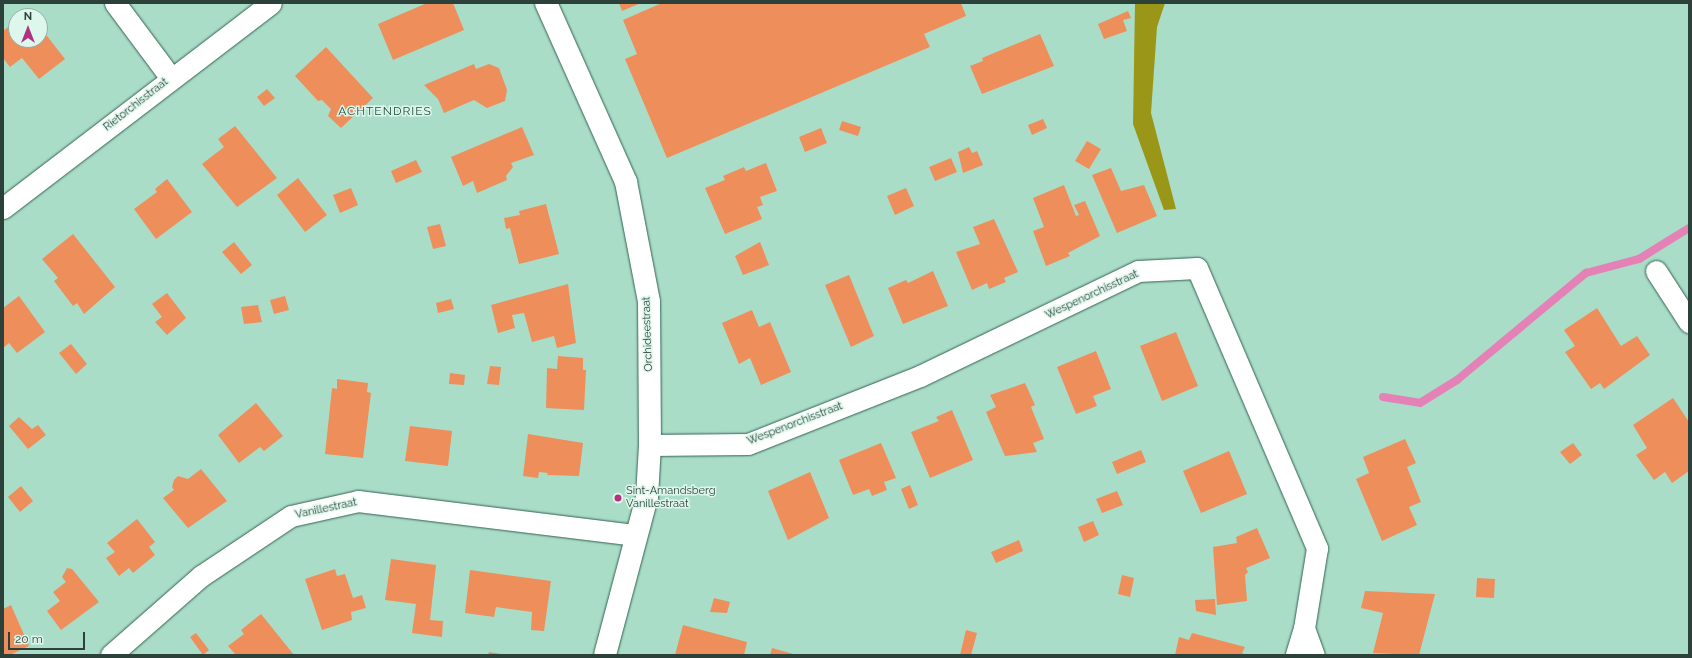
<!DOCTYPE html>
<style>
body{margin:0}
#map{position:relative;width:1692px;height:658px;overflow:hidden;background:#aaddc8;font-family:Raleway,sans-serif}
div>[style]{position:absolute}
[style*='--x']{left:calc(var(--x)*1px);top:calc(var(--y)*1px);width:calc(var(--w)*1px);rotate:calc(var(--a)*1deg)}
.forest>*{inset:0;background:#9a9617}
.stream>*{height:8px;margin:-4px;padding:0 4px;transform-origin:4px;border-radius:4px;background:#e482b7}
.building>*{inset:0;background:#ee8e5b}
.roads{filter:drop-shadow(0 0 1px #336351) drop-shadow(0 0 1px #336351)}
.minor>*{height:21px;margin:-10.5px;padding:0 10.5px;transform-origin:10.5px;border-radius:10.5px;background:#fff}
.tertiary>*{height:22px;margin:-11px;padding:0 11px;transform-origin:11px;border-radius:11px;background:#fff}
.dots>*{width:11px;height:11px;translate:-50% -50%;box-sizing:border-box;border:2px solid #def7ec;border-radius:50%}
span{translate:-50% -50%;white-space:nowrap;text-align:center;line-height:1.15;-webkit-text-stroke:3px #def7ec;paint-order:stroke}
.street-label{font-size:11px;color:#2c4139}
.poi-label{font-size:11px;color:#2c4139}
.left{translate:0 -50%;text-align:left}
.neighbourhood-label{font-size:12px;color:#215140;letter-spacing:1px}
.frame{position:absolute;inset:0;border:4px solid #2c4139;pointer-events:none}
.north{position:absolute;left:8px;top:8px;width:40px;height:40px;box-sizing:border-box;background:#def7ec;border:1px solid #97aea4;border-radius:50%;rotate:0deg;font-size:11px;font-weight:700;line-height:16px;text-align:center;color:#2c4139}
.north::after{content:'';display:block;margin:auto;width:14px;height:18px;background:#b1327f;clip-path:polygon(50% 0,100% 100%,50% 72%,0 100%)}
.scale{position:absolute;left:8px;top:632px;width:77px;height:18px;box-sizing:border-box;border:2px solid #2c4139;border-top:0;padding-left:5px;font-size:12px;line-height:14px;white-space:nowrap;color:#2c4139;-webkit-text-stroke:3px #def7ec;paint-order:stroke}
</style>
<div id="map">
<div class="forest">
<div style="clip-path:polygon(1135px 3px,1165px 3px,1157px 27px,1151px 113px,1176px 209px,1164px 210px,1133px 124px)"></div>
</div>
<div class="stream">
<div style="--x:1383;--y:397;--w:37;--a:9"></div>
<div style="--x:1420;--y:403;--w:44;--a:-31.9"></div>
<div style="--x:1457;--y:380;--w:168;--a:-39.7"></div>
<div style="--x:1586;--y:273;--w:55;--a:-14.8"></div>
<div style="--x:1639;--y:259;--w:59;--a:-31.8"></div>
</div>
<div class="building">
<div style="clip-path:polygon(427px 3px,453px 3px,464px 30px,393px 60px,378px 24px)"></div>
<div style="clip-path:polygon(619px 3px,641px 3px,622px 11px)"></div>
<div style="clip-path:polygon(662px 3px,961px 3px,966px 16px,924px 34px,930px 47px,667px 158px,625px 59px,637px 54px,623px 20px)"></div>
<div style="clip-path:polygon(1128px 11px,1131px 18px,1123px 20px,1127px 31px,1104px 39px,1098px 24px)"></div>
<div style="clip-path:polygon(28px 12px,31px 16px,23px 16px)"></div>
<div style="clip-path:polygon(16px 21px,16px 40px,40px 40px,40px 27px,65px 59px,39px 79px,22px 58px,10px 67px,3px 58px,3px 31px)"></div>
<div style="clip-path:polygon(1040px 34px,1054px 66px,982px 94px,970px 66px,983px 61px,982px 58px)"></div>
<div style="clip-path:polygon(326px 47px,373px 98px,341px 128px,328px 116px,331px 109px,322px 100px,318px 101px,295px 76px)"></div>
<div style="clip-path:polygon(474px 64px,476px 69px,489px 64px,499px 68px,507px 90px,505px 101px,487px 108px,474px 100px,444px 113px,438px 99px,424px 85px)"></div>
<div style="clip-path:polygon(267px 89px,275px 98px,264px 106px,257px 97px)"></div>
<div style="clip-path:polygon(1043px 119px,1047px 128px,1032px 135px,1028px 125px)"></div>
<div style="clip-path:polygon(842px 121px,861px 127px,858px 136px,839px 130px)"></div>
<div style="clip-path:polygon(235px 126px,277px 178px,237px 207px,202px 164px,224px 147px,218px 139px)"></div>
<div style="clip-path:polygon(522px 127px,534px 155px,511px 163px,513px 167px,506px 176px,507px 180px,477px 193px,473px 181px,463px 186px,451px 157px)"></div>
<div style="clip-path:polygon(821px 128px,827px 143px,805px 152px,799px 137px)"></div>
<div style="clip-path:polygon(1087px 141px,1101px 149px,1089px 169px,1075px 161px)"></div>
<div style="clip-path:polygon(969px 147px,972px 153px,977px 151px,983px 165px,963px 173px,958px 152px)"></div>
<div style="clip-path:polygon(951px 158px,957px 172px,935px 181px,929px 167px)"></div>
<div style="clip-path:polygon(416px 160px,422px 172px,396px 183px,391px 171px)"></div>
<div style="clip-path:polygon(766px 163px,777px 191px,760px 197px,763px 205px,757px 207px,762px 219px,725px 234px,705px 188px,725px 180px,723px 176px,744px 167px,746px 171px)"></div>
<div style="clip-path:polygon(1111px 168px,1121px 191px,1144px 185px,1157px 216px,1117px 233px,1092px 175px)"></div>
<div style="clip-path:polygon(298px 178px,327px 215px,305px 232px,277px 195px)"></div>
<div style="clip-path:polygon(167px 179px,192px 212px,156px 239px,134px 209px,157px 192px,155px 189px)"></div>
<div style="clip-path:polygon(1064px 185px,1076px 216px,1079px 215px,1074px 205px,1085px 201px,1100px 236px,1068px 253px,1070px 256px,1046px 266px,1033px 231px,1044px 227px,1033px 198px)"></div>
<div style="clip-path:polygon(351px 188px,358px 205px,340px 213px,333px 195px)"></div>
<div style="clip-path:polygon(906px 188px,914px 206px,895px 215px,887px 196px)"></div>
<div style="clip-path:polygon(546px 204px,559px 254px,519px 264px,510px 228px,506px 229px,504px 218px,520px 215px,519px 211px)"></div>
<div style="clip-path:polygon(994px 219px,1018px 272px,1004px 278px,1006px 282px,989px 289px,987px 283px,972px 290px,956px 252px,980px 244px,973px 227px)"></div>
<div style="clip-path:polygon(440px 224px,446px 246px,433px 249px,427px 227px)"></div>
<div style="clip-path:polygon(73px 234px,115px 287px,84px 314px,77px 303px,73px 306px,54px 281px,58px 278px,42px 259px)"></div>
<div style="clip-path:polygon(234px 242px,252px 265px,241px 274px,222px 252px)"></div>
<div style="clip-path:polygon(760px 242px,769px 265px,743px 275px,735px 256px)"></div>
<div style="clip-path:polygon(933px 271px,948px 306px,903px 324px,888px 288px,906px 280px,908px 283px)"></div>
<div style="clip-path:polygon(849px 275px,874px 336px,851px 347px,825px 285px)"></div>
<div style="clip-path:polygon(568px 284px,576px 343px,557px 348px,554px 336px,532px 342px,524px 313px,512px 315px,515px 328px,498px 333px,491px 305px)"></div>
<div style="clip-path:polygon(167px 293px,186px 318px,167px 335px,155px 322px,162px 317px,152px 304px)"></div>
<div style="clip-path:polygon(19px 296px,45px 332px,17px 353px,9px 343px,3px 348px,3px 308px)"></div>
<div style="clip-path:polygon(285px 296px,289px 310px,274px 314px,270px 300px)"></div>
<div style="clip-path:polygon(451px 299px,454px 309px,438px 313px,436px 303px)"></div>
<div style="clip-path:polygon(258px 305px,262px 322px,244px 324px,241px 307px)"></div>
<div style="clip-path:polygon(1597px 308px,1621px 346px,1637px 336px,1650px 355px,1604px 389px,1600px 383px,1591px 389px,1565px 352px,1575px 346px,1564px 330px)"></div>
<div style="clip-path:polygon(752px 310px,759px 327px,770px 322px,791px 372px,761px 385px,750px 358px,739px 364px,722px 323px)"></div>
<div style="clip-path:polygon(1176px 332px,1198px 386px,1162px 401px,1140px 346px)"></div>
<div style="clip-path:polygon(71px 344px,87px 364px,76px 374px,59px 353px)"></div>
<div style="clip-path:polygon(1096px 351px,1111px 389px,1093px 396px,1097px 406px,1076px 414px,1057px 367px)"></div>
<div style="clip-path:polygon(558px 356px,583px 358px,583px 370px,586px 370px,584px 410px,546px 408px,547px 368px,557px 369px)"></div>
<div style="clip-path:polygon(490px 366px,501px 367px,499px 385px,487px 384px)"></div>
<div style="clip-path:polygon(450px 373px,465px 375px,464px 385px,449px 384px)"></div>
<div style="clip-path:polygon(337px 379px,368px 383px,367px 392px,371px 393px,363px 458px,325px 454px,332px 388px,337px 389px)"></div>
<div style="clip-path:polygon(1025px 383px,1035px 405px,1031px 407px,1044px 439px,1033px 443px,1037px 452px,1005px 456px,986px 412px,996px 407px,990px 395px)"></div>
<div style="clip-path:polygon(1673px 398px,1689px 422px,1689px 471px,1672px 483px,1665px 472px,1654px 480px,1636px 455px,1647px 448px,1633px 425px)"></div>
<div style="clip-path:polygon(256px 403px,283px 436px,264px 451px,260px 447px,239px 463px,218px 435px)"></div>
<div style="clip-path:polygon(952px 410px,973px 460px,930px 478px,911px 432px,939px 421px,936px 417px)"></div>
<div style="clip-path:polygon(19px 417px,32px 429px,38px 425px,46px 435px,28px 449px,9px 426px)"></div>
<div style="clip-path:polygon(410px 426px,452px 431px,448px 466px,405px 461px)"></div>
<div style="clip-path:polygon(528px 434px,583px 443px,579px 476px,547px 475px,548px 473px,539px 472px,538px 478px,523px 476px)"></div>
<div style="clip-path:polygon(1405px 439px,1416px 463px,1407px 467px,1421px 502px,1409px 507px,1417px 525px,1382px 541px,1356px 479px,1369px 473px,1363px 457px)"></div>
<div style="clip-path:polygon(881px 443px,896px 478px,884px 482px,887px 490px,872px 496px,869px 489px,853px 495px,839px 460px)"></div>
<div style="clip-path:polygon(1573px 443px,1582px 455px,1570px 464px,1560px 452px)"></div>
<div style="clip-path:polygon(1141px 450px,1146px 462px,1117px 474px,1112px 462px)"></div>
<div style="clip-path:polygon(1229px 451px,1247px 494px,1201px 513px,1183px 471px)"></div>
<div style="clip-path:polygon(201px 469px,227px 501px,188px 528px,163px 498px,174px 490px,172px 487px,174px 480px,178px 476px,188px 479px)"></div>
<div style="clip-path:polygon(810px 472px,829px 518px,788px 540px,768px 491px)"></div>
<div style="clip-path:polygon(910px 485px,918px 505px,909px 509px,901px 489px)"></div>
<div style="clip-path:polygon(21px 486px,33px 501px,20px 512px,8px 497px)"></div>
<div style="clip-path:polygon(1117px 491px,1123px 505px,1102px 513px,1096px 499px)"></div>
<div style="clip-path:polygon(137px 519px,155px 542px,149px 547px,155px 555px,133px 573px,129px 568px,119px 576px,106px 558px,115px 552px,107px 543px)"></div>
<div style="clip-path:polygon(1093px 521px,1099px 535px,1084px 542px,1078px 527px)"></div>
<div style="clip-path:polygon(1257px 528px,1270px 558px,1246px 568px,1248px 572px,1245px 575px,1247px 601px,1217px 605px,1213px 547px,1237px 543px,1236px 537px)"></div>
<div style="clip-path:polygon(1019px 540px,1023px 551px,996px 563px,991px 552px)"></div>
<div style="clip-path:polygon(391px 559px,436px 565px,430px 620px,443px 621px,442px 637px,412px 633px,416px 604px,385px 600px)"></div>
<div style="clip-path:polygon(67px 568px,72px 569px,99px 602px,61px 630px,47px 611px,60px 601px,53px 592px,66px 582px,62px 577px)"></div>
<div style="clip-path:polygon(335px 569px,337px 576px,345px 574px,353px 598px,362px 595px,366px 608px,351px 612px,352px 620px,322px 630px,305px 579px)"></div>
<div style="clip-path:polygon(470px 570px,551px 581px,544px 631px,531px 630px,532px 612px,496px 607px,494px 617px,465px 613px)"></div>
<div style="clip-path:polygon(1122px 575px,1134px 578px,1130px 597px,1118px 594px)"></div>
<div style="clip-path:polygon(1477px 578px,1495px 579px,1494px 598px,1476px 597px)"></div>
<div style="clip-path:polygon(1365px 591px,1435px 594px,1419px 655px,1373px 653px,1383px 613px,1361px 608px)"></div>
<div style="clip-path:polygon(714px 598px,730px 602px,727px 613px,710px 612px)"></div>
<div style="clip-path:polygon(1215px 599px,1216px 615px,1196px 611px,1195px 600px)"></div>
<div style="clip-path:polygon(11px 605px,29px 646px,10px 655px,3px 655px,3px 609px)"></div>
<div style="clip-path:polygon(261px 614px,294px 655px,236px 655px,228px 646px,244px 634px,241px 630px)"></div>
<div style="clip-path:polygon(683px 625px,747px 642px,744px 655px,675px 655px)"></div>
<div style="clip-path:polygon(966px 630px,977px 633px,971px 655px,960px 655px)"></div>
<div style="clip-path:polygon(196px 633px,209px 650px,203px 655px,190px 637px)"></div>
<div style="clip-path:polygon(1192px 633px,1245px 647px,1242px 653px,1247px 655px,1175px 655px,1179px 637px,1189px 640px)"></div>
<div style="clip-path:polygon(772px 648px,797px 655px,770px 655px)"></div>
<div style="clip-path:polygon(489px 652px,501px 654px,501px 655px,488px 655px)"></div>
</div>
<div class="roads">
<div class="minor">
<div style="--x:115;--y:3;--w:94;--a:53.3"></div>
<div style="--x:3;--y:208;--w:337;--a:-37.4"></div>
<div style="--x:1656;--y:271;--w:61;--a:57.1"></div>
<div style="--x:650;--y:445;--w:98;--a:-0.6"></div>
<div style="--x:748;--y:444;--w:185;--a:-21.6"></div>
<div style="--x:920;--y:376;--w:242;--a:-25.7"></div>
<div style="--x:1138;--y:271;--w:59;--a:-2.9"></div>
<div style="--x:1197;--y:268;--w:305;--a:66.8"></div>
<div style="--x:1317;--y:548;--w:81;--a:99.2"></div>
<div style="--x:1304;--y:628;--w:28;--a:107"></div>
<div style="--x:1304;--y:628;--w:29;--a:70"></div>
<div style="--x:111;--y:655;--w:120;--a:-41.3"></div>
<div style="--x:201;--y:576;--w:108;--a:-33.7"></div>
<div style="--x:291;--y:516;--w:69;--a:-12.6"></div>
<div style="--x:358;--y:501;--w:280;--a:7"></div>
</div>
<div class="tertiary">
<div style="--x:546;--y:3;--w:196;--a:65.9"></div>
<div style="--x:626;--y:182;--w:122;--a:79.1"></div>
<div style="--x:649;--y:302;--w:143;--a:89.6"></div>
<div style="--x:650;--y:445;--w:52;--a:93.3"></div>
<div style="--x:647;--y:497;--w:163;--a:104.9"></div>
</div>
</div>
<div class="dots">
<div style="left:618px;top:498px;background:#b1327f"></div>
</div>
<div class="street-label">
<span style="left:136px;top:105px;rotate:-38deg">Rietorchisstraat</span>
<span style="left:1092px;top:295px;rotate:-25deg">Wespenorchisstraat</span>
<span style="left:648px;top:334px;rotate:-92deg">Orchideestraat</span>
<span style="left:795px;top:424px;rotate:-21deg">Wespenorchisstraat</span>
<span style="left:326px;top:509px;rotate:-12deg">Vanillestraat</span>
</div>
<div class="poi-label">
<span class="left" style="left:626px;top:498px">Sint-Amandsberg<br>Vanillestraat</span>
</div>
<div class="neighbourhood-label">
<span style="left:385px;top:112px">ACHTENDRIES</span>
</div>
<div class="frame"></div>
<div class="north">N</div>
<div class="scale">20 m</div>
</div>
